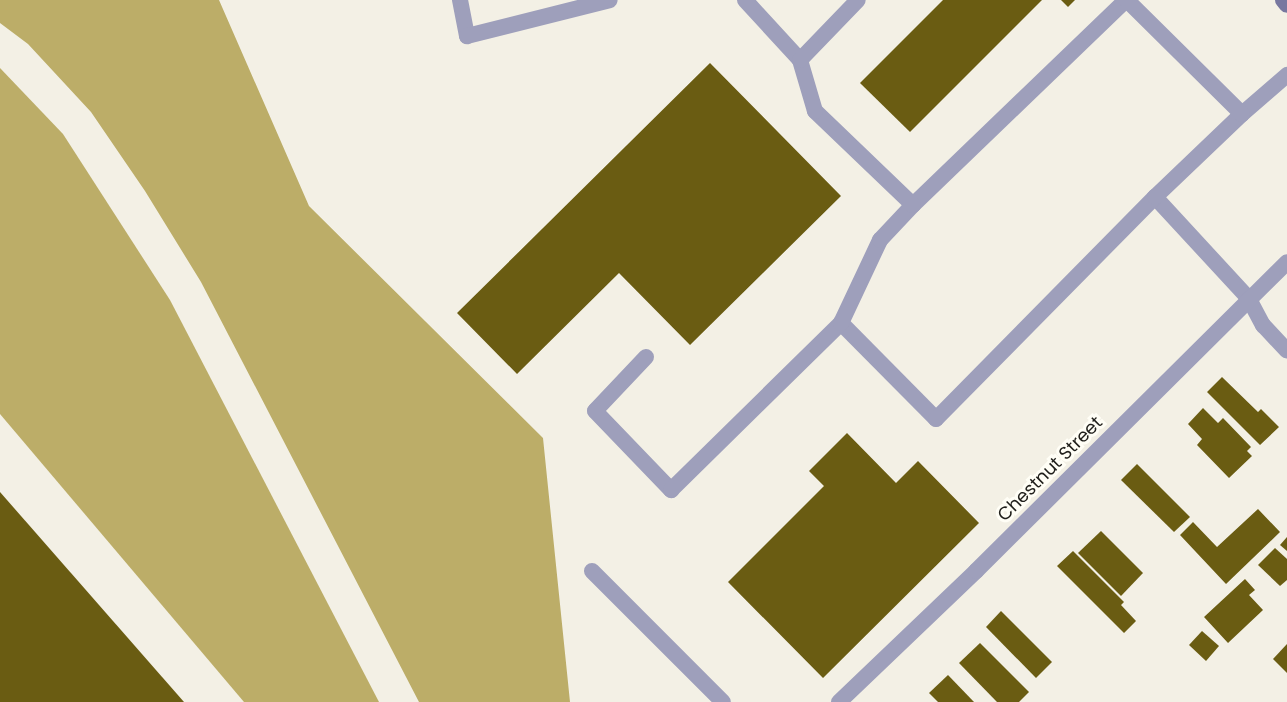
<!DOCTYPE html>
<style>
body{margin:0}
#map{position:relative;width:1287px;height:702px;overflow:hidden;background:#f3f0e5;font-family:Poppins,sans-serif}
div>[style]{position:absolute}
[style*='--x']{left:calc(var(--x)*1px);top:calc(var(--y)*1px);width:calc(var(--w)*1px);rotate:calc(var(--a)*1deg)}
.forest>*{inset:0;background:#bcad68}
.building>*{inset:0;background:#6a5c12}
.service>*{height:16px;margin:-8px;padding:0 8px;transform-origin:8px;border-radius:8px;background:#9e9fbb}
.minor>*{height:16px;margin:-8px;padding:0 8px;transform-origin:8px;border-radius:8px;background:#9e9fbb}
.secondary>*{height:16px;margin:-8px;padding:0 8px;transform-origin:8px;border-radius:8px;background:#77779f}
span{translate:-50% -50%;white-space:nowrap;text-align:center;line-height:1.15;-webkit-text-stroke:6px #fffef6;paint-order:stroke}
.street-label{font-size:18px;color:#21201c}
</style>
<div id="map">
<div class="forest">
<div style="clip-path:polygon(0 0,219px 0,309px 206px,543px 438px,570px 702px,419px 702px,201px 282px,145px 191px,91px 112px,28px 44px,0 23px)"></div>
<div style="clip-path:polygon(0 68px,63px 134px,170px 300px,379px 702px,244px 702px,0 414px)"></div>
</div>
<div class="building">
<div style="clip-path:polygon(943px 0,1042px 0,910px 132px,860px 83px)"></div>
<div style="clip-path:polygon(1061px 0,1075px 0,1068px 7px)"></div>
<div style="clip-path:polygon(710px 63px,841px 196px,690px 345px,619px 273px,517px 374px,457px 313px)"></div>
<div style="clip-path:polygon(1222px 377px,1258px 412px,1261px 409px,1279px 427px,1260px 445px,1207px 392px)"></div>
<div style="clip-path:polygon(1203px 408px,1218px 423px,1223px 418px,1251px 447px,1247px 451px,1252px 456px,1229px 478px,1197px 445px,1202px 439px,1188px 424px)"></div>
<div style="clip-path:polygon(847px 433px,896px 483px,918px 461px,979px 523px,823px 678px,728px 582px,824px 486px,809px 471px)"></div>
<div style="clip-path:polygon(1137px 464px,1190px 517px,1174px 532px,1121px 480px)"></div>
<div style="clip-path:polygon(0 492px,184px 702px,0 702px)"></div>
<div style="clip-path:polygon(1258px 509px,1280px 532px,1226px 584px,1180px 535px,1193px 522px,1217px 547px)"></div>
<div style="clip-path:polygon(1101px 531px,1143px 573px,1121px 596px,1078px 553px)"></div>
<div style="clip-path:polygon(1287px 537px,1287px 551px,1280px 545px)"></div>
<div style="clip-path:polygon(1275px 548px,1287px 559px,1287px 580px,1280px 586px,1258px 565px)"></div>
<div style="clip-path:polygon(1073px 551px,1124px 602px,1121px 605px,1136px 621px,1124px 633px,1057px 566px)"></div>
<div style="clip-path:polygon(1245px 579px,1255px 590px,1249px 595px,1263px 610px,1228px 643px,1204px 617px)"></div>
<div style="clip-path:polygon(1001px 611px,1052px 662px,1036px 678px,986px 627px)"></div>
<div style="clip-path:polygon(1202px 631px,1219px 646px,1206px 661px,1189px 645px)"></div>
<div style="clip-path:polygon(980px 643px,1029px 692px,1019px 702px,997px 702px,959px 663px)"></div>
<div style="clip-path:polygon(1287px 644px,1287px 673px,1273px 659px)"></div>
<div style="clip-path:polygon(948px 675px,974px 702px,938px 702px,929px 693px)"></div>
</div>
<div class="service">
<div style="--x:460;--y:0;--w:37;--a:79"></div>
<div style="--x:467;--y:36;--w:147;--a:-14.1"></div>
<div style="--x:745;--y:0;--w:81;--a:47.5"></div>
<div style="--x:1242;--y:114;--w:60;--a:-40.9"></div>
<div style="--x:1155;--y:197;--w:139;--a:47.3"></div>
<div style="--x:1249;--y:299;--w:30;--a:62"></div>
<div style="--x:1263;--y:325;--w:35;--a:47"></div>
<div style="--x:913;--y:205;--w:296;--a:-43.9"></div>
<div style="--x:841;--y:323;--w:135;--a:45.3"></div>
<div style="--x:936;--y:419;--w:312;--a:-45.4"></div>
<div style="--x:1155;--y:197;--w:120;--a:-43.7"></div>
<div style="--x:1242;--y:114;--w:162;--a:-135.3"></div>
<div style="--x:646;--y:357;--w:74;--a:133.4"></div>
<div style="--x:595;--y:411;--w:110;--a:46.1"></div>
<div style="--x:671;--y:490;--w:238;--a:-44.5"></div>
<div style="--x:841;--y:323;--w:92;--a:-64.8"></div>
<div style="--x:880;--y:240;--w:48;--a:-46.7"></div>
<div style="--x:913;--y:205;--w:136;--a:-136.2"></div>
<div style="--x:815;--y:111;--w:53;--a:-106.4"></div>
<div style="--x:800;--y:60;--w:83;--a:-46"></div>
<div style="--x:592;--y:571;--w:185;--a:45"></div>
</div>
<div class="minor">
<div style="--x:839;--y:702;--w:190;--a:-43.7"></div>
<div style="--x:976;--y:571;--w:438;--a:-44.8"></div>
</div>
<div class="secondary">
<div style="--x:1283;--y:0;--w:6;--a:51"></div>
</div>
<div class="street-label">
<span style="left:1050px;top:469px;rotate:-45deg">Chestnut Street</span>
</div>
</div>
